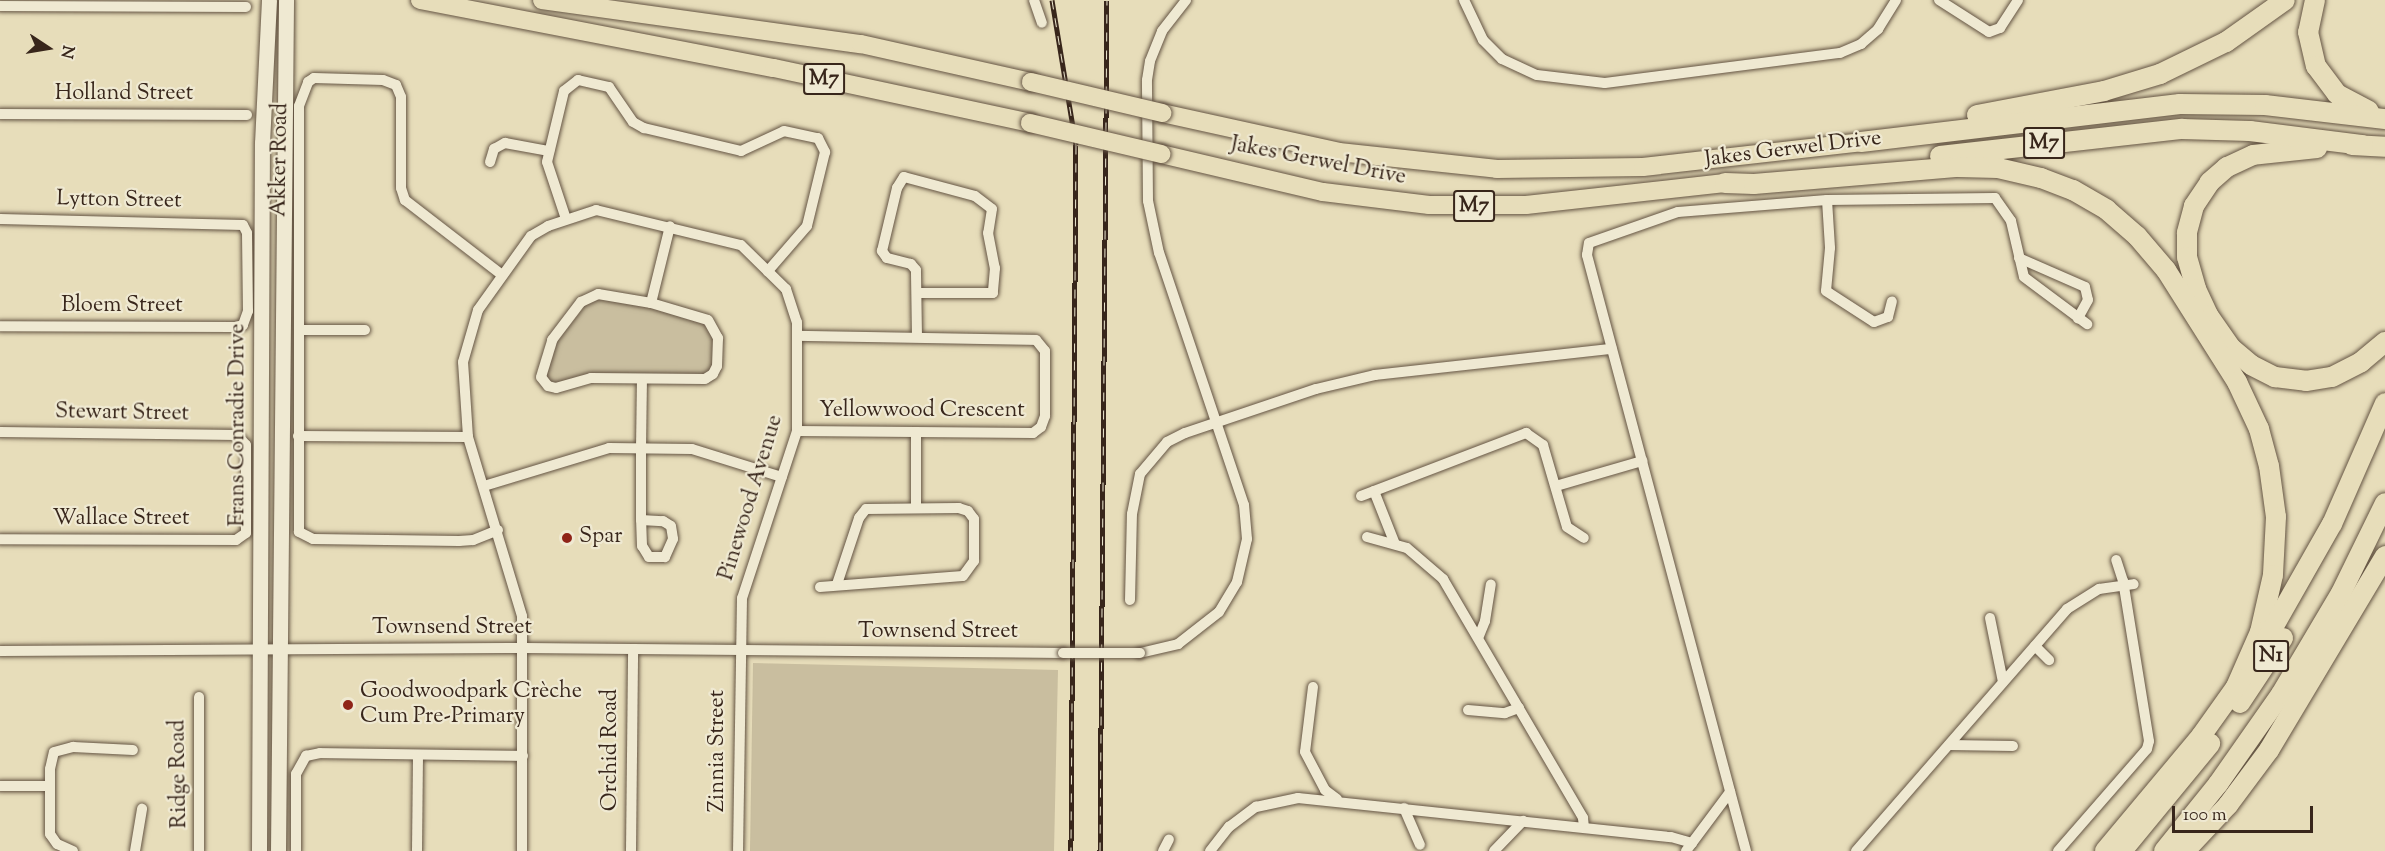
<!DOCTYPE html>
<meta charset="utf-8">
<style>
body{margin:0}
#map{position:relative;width:2385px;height:851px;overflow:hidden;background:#e7ddba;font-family:"Sorts Mill Goudy",serif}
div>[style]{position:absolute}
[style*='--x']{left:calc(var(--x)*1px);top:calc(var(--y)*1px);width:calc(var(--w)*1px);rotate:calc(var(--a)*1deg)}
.green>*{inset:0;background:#c9be9f}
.roads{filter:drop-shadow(0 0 2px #645443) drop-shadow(0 0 2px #645443)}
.minor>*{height:10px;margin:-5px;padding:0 5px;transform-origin:5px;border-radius:5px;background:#efe9d2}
.secondary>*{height:15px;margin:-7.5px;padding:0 7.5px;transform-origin:7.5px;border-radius:7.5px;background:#efe9d2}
.trunk>*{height:18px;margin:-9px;padding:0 9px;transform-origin:9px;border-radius:9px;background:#e7ddba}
.motorway>*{height:20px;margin:-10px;padding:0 10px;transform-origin:10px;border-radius:10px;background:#e7ddba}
.rail>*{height:5px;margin-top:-2.5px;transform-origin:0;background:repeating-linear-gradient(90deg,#efe9d2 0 9px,#38261b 0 18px);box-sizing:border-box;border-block:2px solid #38261b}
.bridges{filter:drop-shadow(0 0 2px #645443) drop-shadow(0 0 2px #645443)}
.minor-bridge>*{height:10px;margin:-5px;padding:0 5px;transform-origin:5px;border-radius:5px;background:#efe9d2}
.trunk-bridge>*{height:18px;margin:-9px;padding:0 9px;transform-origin:9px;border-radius:9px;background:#e7ddba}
.dots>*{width:16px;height:16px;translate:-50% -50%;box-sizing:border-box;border:3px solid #efe9d2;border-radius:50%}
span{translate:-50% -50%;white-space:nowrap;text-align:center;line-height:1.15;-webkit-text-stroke:4.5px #efe9d2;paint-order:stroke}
.shield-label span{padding:2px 4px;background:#efe9d2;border:2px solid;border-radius:4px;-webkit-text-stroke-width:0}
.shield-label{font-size:21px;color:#38261b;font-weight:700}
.street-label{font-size:22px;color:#38261b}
.poi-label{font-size:22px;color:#38261b}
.left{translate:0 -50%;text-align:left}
.north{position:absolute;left:18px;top:18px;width:60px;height:60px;-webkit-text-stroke:4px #efe9d2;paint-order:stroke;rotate:102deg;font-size:16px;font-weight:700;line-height:24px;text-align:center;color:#38261b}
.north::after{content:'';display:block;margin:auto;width:21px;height:27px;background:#38261b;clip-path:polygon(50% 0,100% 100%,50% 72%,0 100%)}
.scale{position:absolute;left:2172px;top:806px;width:141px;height:27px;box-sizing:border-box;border:3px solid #38261b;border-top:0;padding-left:8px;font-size:18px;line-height:21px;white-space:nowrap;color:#38261b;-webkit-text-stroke:4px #efe9d2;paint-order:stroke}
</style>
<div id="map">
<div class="green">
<div style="clip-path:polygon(611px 297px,704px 322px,713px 334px,713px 367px,708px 374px,551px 384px,546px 376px,554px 346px,589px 301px)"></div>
<div style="clip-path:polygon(753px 663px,1058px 670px,1054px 851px,750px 851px)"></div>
</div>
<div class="roads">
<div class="minor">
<div style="--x:1034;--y:0;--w:24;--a:71"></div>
<div style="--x:1464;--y:0;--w:44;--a:64.6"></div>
<div style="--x:1483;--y:40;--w:27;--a:45"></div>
<div style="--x:1502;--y:59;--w:38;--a:25"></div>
<div style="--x:1537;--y:75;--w:68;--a:6.7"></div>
<div style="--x:1605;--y:83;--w:237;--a:-7.3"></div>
<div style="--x:1840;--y:53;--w:23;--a:-23"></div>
<div style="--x:1861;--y:44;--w:23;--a:-41"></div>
<div style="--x:1878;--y:29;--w:34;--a:-58"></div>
<div style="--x:1939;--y:0;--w:59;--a:32.6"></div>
<div style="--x:1989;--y:32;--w:12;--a:-20"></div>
<div style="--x:2000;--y:28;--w:33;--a:-57"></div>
<div style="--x:0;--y:6;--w:246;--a:0.2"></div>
<div style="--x:0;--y:114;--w:247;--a:0.2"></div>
<div style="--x:490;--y:162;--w:14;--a:-73"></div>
<div style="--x:494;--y:149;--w:13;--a:-29"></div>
<div style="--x:505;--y:143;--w:45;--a:10.3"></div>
<div style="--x:1827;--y:200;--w:48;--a:86.4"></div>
<div style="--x:1830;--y:248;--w:43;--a:95.3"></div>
<div style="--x:1826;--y:291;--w:57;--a:32.9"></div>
<div style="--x:1874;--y:322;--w:15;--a:-20"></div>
<div style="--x:1888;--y:317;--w:16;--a:-76"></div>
<div style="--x:0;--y:219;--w:243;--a:1.4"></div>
<div style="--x:243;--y:225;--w:9;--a:63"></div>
<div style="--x:247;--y:233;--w:78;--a:89.3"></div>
<div style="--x:248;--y:311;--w:15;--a:110"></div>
<div style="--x:243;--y:325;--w:9;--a:167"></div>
<div style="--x:234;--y:327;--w:234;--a:-179.8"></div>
<div style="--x:566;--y:219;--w:60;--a:-108.4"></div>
<div style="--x:547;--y:162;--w:73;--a:-76.5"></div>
<div style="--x:564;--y:91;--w:18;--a:-38"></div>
<div style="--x:578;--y:80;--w:32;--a:13"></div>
<div style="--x:609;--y:87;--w:42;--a:55.6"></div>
<div style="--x:633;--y:122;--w:13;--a:29"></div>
<div style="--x:644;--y:128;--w:100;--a:13.3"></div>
<div style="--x:741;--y:151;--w:47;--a:-24.9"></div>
<div style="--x:784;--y:131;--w:35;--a:12"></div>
<div style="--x:818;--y:138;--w:16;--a:63"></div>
<div style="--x:825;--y:152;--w:76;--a:103.7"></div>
<div style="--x:807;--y:226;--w:60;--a:130.9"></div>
<div style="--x:2019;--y:258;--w:72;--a:23.7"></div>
<div style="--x:2085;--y:287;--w:13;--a:77"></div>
<div style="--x:2088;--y:300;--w:21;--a:119"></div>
<div style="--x:598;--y:294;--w:54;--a:9.6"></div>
<div style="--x:651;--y:303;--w:59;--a:16.6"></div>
<div style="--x:708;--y:320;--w:21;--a:61"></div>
<div style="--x:718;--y:338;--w:28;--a:92"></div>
<div style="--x:717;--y:366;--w:9;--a:117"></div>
<div style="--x:713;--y:374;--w:9;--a:148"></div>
<div style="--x:705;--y:379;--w:114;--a:-179.5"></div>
<div style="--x:591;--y:378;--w:36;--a:164"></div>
<div style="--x:556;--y:388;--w:8;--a:-166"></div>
<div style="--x:548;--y:386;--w:11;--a:-128"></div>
<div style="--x:541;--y:377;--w:39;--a:-73"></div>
<div style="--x:552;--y:340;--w:48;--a:-52.7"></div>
<div style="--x:581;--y:302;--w:19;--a:-25"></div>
<div style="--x:651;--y:303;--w:79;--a:-76.1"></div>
<div style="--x:300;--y:330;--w:65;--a:0"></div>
<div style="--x:917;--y:337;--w:67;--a:-90.9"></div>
<div style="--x:916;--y:270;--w:8;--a:-130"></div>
<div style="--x:911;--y:264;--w:25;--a:-166"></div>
<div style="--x:887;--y:258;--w:9;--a:-126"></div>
<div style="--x:882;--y:251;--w:65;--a:-76.6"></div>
<div style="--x:897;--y:188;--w:13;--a:-58"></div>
<div style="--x:904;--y:177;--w:73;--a:15"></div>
<div style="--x:975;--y:196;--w:21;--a:37"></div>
<div style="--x:992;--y:209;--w:24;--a:99"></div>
<div style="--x:988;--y:233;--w:36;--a:79"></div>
<div style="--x:995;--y:268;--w:25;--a:95"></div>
<div style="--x:993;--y:293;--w:76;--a:180"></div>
<div style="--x:797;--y:431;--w:236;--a:0.5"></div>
<div style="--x:1033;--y:433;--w:10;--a:-37"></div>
<div style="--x:1041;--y:427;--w:12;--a:-70"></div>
<div style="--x:1045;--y:416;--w:65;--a:-90"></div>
<div style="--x:1045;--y:351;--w:14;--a:-129"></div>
<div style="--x:1036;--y:340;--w:237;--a:-179"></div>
<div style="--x:0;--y:432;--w:237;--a:0.7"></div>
<div style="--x:237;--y:435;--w:13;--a:48"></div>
<div style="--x:246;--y:445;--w:88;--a:90"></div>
<div style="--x:246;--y:533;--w:12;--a:145"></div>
<div style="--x:236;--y:540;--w:236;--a:-179.8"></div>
<div style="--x:298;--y:436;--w:170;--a:0.3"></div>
<div style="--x:484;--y:486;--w:131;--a:-16.9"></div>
<div style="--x:609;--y:448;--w:83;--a:0.7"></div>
<div style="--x:692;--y:449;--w:94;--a:17.3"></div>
<div style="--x:1556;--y:486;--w:90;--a:-16.2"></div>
<div style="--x:1374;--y:491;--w:57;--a:68.4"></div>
<div style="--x:1361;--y:496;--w:177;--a:-20.9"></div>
<div style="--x:1526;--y:433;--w:21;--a:35"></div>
<div style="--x:1543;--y:445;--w:85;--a:73.7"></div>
<div style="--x:1567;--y:527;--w:20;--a:33"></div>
<div style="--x:916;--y:507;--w:75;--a:-90"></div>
<div style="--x:641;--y:520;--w:22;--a:3"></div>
<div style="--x:663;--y:521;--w:9;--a:32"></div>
<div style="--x:671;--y:526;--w:13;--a:81"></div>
<div style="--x:673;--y:539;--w:20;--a:114"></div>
<div style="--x:665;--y:557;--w:16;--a:180"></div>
<div style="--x:649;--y:557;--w:13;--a:-122"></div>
<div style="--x:642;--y:546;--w:26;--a:-92"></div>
<div style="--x:641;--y:520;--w:71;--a:-90"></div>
<div style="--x:641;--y:449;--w:70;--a:-89.2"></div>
<div style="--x:498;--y:530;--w:27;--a:158"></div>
<div style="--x:473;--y:540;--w:14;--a:176"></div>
<div style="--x:459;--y:541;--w:146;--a:-179.2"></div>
<div style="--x:313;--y:539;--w:16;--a:-153"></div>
<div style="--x:299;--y:532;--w:426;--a:-90"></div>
<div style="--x:299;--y:106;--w:26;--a:-69"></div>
<div style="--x:308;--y:82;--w:7;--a:-34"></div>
<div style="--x:314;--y:78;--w:69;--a:1.7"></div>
<div style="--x:383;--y:80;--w:14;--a:21"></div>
<div style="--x:396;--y:85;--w:13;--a:67"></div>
<div style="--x:401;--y:97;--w:91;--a:90"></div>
<div style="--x:401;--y:188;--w:13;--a:72"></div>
<div style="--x:405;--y:200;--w:123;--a:37.7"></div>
<div style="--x:1367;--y:537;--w:41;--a:15.4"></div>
<div style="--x:1407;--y:548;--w:48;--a:40.7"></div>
<div style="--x:1443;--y:579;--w:277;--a:59.6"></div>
<div style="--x:1583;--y:818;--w:9;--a:84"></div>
<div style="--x:820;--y:587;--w:143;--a:-4.4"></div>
<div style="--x:963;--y:576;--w:19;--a:-54"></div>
<div style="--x:974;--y:561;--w:42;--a:-90"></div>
<div style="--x:974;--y:519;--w:10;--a:-127"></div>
<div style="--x:968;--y:511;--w:9;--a:-162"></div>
<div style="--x:959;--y:508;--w:93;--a:179.4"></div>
<div style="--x:866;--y:509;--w:11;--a:128"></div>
<div style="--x:859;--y:518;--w:70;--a:108.4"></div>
<div style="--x:1130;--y:600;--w:86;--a:-88.7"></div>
<div style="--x:1132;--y:514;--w:41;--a:-78.7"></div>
<div style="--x:1140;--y:474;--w:42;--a:-49.8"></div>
<div style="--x:1167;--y:442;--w:20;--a:-27"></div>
<div style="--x:1185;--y:433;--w:138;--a:-18.6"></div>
<div style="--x:1316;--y:389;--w:61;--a:-13.3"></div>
<div style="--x:1375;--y:375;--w:238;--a:-6.3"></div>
<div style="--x:1990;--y:618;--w:65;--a:78.5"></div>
<div style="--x:1479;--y:636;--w:16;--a:-68"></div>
<div style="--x:1485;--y:621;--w:37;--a:-81"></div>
<div style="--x:2035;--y:646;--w:20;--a:45"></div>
<div style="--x:0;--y:651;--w:524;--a:-0.33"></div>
<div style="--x:524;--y:648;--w:539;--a:0.53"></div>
<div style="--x:1140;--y:653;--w:39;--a:-13"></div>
<div style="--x:1178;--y:644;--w:52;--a:-38"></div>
<div style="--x:1219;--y:612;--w:35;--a:-59"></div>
<div style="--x:1237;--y:582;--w:44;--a:-76.9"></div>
<div style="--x:1247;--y:539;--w:34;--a:-95"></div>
<div style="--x:1244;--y:505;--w:266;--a:-108.6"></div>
<div style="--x:1159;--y:253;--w:53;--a:-101.9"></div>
<div style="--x:1148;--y:201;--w:121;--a:-90.5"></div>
<div style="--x:1147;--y:80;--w:19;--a:-81"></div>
<div style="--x:1150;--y:61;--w:32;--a:-68"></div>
<div style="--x:1162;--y:31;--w:39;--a:-52"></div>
<div style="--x:1313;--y:687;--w:65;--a:97"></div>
<div style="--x:1305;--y:752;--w:43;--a:62.2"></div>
<div style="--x:1325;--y:790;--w:15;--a:37"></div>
<div style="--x:199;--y:697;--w:154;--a:90"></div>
<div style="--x:1468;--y:710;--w:37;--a:5"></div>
<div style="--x:1505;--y:713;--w:15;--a:-20"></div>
<div style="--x:1949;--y:745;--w:64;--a:0.9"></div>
<div style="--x:0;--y:786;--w:49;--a:0"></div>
<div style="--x:1404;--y:808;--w:40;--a:66.6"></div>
<div style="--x:73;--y:851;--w:17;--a:-156"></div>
<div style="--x:57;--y:844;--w:12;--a:-125"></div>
<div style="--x:50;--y:834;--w:65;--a:-90"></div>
<div style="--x:50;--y:769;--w:17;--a:-77"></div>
<div style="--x:54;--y:752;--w:20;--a:-15"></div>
<div style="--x:73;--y:747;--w:60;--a:2.9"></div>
<div style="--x:135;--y:851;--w:43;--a:-80.5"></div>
<div style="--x:296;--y:851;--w:77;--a:-90"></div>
<div style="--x:296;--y:774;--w:21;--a:-61"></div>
<div style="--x:306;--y:756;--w:14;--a:-12"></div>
<div style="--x:320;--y:753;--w:203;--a:0.8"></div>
<div style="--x:417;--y:851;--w:96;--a:-89.4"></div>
<div style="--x:522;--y:851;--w:235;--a:-90"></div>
<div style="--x:522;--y:616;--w:187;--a:-106.8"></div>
<div style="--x:468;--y:437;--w:75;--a:-93.8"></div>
<div style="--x:463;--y:362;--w:54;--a:-73.9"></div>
<div style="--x:478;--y:310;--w:91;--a:-54.4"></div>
<div style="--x:531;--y:236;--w:20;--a:-30"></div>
<div style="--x:548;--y:226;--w:51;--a:-18.4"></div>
<div style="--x:596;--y:210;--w:149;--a:13.6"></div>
<div style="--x:741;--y:245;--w:63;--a:44.4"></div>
<div style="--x:786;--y:289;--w:35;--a:72"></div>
<div style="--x:797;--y:322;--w:109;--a:90"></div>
<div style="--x:797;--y:431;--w:176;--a:108.2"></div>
<div style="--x:742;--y:598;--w:253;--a:90.9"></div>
<div style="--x:631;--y:851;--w:201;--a:-89.4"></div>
<div style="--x:1163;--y:851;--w:13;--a:-63"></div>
<div style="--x:1210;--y:851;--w:31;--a:-52"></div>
<div style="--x:1229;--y:827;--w:34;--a:-37"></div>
<div style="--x:1256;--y:807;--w:43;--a:-12.1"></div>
<div style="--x:1298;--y:798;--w:375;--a:6"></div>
<div style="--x:1671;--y:837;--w:22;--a:16"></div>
<div style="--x:1494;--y:851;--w:42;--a:-46"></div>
<div style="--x:1686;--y:851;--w:74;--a:-53.3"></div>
<div style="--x:1746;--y:851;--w:617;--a:-104.94"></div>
<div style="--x:1587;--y:255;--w:12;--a:-81"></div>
<div style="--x:1589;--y:243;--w:94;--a:-19.2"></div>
<div style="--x:1678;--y:212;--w:149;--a:-4.6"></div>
<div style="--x:1827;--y:200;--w:168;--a:-0.7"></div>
<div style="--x:1995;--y:198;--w:28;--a:55"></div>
<div style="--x:2011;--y:221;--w:57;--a:76.9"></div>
<div style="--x:2024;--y:277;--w:79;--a:36.7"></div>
<div style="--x:1856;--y:851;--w:321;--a:-48.9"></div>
<div style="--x:2067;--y:609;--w:38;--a:-32"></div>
<div style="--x:2099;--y:589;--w:35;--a:-8"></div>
<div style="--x:2058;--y:851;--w:135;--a:-48.9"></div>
<div style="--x:2147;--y:749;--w:8;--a:-76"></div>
<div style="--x:2149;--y:741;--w:162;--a:-99.2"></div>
<div style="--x:2123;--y:581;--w:22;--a:-108"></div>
</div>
<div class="secondary">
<div style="--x:259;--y:851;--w:708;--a:-89.76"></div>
<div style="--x:262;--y:143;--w:143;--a:-87.2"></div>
<div style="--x:278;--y:851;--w:851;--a:-89.46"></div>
</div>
<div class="trunk">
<div style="--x:420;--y:0;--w:360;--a:10.9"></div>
<div style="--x:774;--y:68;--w:262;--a:12.1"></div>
<div style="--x:542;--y:0;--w:322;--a:7.9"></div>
<div style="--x:861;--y:44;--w:174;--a:12.6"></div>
<div style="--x:1162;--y:113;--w:181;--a:12.4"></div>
<div style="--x:1339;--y:152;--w:159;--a:6.1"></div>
<div style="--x:1497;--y:169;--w:146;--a:-0.8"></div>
<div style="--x:1643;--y:167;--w:219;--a:-6.5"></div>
<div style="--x:1161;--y:154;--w:166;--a:13.2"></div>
<div style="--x:1323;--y:192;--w:107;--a:7"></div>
<div style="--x:1429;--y:205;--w:97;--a:0"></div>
<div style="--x:1526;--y:205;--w:200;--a:-6.3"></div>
</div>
<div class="motorway">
<div style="--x:2315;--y:0;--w:33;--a:102"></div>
<div style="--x:2308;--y:32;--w:35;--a:77"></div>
<div style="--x:2316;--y:66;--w:35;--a:53"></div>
<div style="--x:2337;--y:94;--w:36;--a:28"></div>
<div style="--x:1977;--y:115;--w:129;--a:-10.7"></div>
<div style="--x:2104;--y:91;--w:59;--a:-16.9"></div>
<div style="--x:2160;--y:74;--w:73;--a:-25.9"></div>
<div style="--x:2226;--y:42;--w:72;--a:-35.4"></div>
<div style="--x:1861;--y:142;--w:321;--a:-6.8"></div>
<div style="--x:2180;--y:104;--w:85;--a:0.7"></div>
<div style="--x:2265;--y:105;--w:121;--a:6.7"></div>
<div style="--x:2352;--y:145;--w:33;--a:3"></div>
<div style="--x:2317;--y:148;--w:64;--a:173.8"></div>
<div style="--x:2253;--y:155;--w:29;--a:155"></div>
<div style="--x:2227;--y:167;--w:23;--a:139"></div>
<div style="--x:2210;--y:182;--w:29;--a:124"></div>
<div style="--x:2194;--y:206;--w:28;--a:105"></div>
<div style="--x:2187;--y:233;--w:24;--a:90"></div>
<div style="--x:2187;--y:257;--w:33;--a:74"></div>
<div style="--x:2196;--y:289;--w:29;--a:65"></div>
<div style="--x:2208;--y:315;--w:40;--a:55.1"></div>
<div style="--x:2231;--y:348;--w:26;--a:40"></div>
<div style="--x:2251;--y:365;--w:27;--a:27"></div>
<div style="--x:2275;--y:377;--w:31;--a:7"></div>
<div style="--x:2306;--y:381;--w:26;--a:-9"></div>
<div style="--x:2332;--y:377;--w:33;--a:-27"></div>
<div style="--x:2361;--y:362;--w:31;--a:-40"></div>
<div style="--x:1940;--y:156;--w:244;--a:-6.4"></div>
<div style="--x:2182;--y:129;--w:68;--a:1.7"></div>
<div style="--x:2250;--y:131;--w:114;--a:7.1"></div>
<div style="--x:1725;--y:183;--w:29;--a:2"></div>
<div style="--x:1754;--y:184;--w:205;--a:-4.8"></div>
<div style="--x:1958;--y:167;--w:40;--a:1.4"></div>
<div style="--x:1998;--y:168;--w:44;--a:13.1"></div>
<div style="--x:2041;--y:178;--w:34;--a:21"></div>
<div style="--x:2073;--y:190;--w:39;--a:30"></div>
<div style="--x:2107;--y:210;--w:40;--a:41"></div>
<div style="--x:2137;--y:236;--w:45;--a:49.5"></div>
<div style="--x:2166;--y:270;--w:133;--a:57.6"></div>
<div style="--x:2237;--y:382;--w:52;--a:64.9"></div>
<div style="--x:2259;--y:429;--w:38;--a:75"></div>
<div style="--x:2269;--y:466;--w:51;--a:82.2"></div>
<div style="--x:2276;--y:517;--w:58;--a:93"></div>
<div style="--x:2273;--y:575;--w:58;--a:102.8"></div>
<div style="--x:2260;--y:632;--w:62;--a:113.7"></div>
<div style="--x:2262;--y:647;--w:142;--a:-60.4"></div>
<div style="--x:2332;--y:524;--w:132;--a:-66.3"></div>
<div style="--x:2240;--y:703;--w:78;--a:-56.5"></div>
<div style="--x:2105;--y:851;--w:150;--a:-50.1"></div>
<div style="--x:2201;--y:736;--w:69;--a:-54.5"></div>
<div style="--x:2122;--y:851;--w:139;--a:-50.6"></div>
<div style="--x:2164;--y:851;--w:86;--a:-51.1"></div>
<div style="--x:2218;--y:784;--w:110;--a:-55"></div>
<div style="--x:2281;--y:694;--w:117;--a:-59.3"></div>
<div style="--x:2341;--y:593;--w:100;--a:-63.9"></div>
<div style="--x:2185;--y:851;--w:63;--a:-46.9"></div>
<div style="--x:2228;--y:805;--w:69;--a:-53.3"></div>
<div style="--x:2269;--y:750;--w:226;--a:-59.1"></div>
</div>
</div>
<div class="rail">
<div style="--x:1052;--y:0;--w:147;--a:80.6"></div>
<div style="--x:1076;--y:145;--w:706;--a:90.41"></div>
<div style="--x:1100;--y:851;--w:851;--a:-89.53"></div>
</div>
<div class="bridges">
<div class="minor-bridge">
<div style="--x:1063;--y:653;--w:77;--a:0"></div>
</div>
<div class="trunk-bridge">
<div style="--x:1031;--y:82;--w:135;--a:13.3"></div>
<div style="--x:1030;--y:123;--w:135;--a:13.3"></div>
</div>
</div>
<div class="dots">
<div style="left:567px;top:538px;background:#8f2418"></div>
<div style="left:348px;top:705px;background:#8f2418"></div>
</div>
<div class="shield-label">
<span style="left:824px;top:79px">M7</span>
<span style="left:2044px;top:143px">M7</span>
<span style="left:1474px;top:206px">M7</span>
<span style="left:2271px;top:656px">N1</span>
</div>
<div class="street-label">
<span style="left:124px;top:95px">Holland Street</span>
<span style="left:1793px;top:150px;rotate:-7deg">Jakes Gerwel Drive</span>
<span style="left:281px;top:160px;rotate:-89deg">Akker Road</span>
<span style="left:1318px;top:162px;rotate:11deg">Jakes Gerwel Drive</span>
<span style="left:119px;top:201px;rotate:1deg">Lytton Street</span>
<span style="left:122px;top:307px">Bloem Street</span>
<span style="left:922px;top:412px">Yellowwood Crescent</span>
<span style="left:122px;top:414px;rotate:1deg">Stewart Street</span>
<span style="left:239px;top:425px;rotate:-90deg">Frans Conradie Drive</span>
<span style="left:752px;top:498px;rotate:-73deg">Pinewood Avenue</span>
<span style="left:121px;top:520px">Wallace Street</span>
<span style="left:452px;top:629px">Townsend Street</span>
<span style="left:938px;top:633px">Townsend Street</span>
<span style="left:612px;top:750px;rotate:-90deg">Orchid Road</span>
<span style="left:719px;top:751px;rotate:-90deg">Zinnia Street</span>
<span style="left:180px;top:774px;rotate:-91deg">Ridge Road</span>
</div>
<div class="poi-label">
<span class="left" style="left:579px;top:538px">Spar</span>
<span class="left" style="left:360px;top:705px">Goodwoodpark Crèche<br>Cum Pre-Primary</span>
</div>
<div class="north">N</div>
<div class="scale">100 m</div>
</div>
